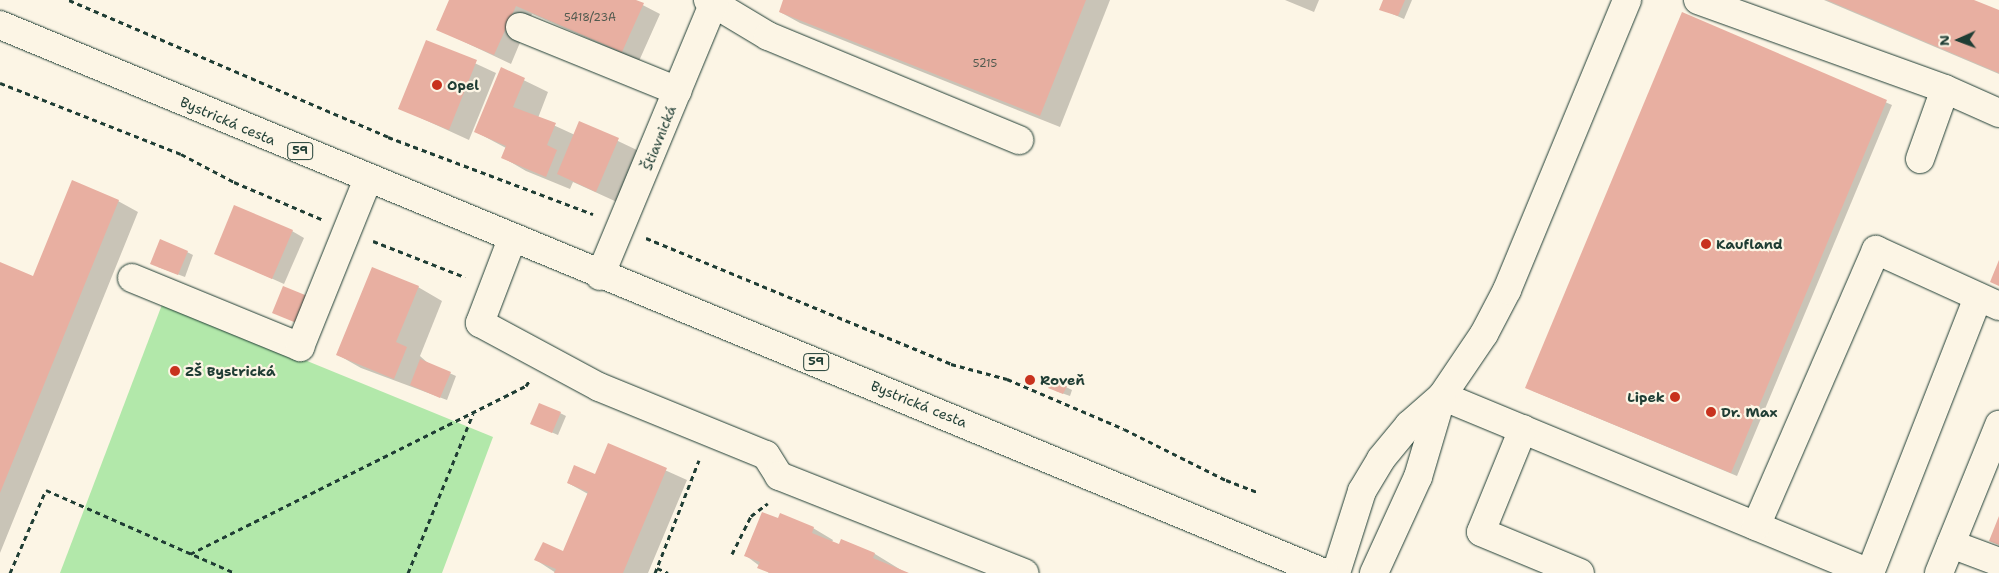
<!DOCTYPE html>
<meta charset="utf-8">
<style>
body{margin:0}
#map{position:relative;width:1999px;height:573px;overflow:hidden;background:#fcf5e5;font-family:"Shantell Sans",sans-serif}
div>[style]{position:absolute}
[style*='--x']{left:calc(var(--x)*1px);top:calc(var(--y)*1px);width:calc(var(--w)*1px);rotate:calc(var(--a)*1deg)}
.green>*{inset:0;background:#b2e8aa}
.shadow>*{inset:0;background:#0003}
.building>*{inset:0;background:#e8afa1}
.path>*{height:3px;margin-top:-1.5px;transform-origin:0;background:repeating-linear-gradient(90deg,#1f3d34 0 5px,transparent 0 9px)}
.roads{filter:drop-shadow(0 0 1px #1f3d34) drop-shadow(0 0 1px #1f3d34)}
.minor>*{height:28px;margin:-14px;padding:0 14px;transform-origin:14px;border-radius:14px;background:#fcf5e5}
.major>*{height:28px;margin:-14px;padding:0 14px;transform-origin:14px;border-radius:14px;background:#fcf5e5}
.dots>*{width:14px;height:14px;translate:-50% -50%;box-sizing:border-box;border:2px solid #fcf5e5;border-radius:50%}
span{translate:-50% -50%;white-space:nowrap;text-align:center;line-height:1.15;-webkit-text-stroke:4.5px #fcf5e5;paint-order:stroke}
.number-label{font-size:11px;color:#515a4f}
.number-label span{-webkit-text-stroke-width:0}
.shield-label span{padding:1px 4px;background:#fcf5e5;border:1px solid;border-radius:4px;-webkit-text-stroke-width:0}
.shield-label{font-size:12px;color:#1f3d34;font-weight:700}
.poi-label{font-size:14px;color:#1f3d34;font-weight:700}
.left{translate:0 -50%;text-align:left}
.right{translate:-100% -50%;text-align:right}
.street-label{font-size:14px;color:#1f3d34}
.north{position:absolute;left:1934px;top:15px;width:50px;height:50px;-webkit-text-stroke:4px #fcf5e5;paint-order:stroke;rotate:268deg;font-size:14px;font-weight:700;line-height:20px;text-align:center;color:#1f3d34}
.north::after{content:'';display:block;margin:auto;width:18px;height:22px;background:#1f3d34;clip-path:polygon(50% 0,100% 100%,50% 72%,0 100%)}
</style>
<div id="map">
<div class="green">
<div style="clip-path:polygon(163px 302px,493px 437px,442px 573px,60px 573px)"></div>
</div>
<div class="shadow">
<div style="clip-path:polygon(450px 0,633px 0,660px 14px,639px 61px,532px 14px,511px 64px,437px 29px)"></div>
<div style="clip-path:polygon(785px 0,1110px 0,1060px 127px,800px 23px,780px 12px)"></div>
<div style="clip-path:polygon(1285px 0,1319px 0,1314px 12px)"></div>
<div style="clip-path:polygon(1384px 0,1412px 0,1404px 19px,1381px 9px)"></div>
<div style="clip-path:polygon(1824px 0,1971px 0,1999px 12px,1999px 74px)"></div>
<div style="clip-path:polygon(1682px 14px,1892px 105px,1737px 476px,1533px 391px)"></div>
<div style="clip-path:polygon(427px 41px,496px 73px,469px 140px,399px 108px)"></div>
<div style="clip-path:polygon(501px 69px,548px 92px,538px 118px,575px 135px,580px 123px,639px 151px,617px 202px,573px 182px,570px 189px,526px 171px,502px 157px,506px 148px,476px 132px)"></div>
<div style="clip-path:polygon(118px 201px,138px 212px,0 553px,0 264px,34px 277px)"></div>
<div style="clip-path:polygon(292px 231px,304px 238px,284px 284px,215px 253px)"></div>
<div style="clip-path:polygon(187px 252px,193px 255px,185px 277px,158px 267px)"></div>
<div style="clip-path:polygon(418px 287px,442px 301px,420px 356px,429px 364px,456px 376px,447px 400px,361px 368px,338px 355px)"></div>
<div style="clip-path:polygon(1066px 387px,1072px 390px,1070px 396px,1056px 391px)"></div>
<div style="clip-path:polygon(560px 413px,566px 416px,558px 435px,532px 424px)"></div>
<div style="clip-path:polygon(609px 445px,687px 480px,648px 573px,556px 573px,536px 560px,564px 552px,588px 494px,568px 483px,596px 475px)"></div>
<div style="clip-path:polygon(813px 528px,833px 540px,832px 542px,840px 546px,842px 540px,875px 554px,906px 573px,769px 573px,745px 555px)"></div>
</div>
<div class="building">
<div style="clip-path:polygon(449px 0,636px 0,644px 3px,622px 52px,516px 6px,494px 55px,436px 30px)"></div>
<div style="clip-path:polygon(783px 0,1086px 0,1040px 116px,779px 12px)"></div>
<div style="clip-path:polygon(1383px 0,1405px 0,1398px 16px,1379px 10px)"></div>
<div style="clip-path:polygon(1827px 0,1974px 0,1999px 10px,1999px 73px)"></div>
<div style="clip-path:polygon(1682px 12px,1887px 100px,1731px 473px,1525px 388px)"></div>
<div style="clip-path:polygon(426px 40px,477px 60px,449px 130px,398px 109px)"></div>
<div style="clip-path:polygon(501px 67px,525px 78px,513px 107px,556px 123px,547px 145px,557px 150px,546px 177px,501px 158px,506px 146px,474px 132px)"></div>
<div style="clip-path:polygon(579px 121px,619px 138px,596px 192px,557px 174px)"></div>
<div style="clip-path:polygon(72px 180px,119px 200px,0 493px,0 262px,33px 276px)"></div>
<div style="clip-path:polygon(234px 205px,293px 230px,272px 279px,214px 254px)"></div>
<div style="clip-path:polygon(160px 239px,188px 251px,178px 275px,150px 264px)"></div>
<div style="clip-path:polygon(1999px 260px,1999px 286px,1990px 282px)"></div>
<div style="clip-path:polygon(372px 267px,419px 286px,396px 342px,407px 347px,394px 379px,336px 355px)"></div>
<div style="clip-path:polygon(283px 286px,310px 297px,299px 324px,272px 313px)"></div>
<div style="clip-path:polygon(420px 359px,451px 372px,440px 398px,410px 385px)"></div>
<div style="clip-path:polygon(1052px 380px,1067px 386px,1063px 394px,1048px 388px)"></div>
<div style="clip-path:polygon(539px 403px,561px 412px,552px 433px,530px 424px)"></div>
<div style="clip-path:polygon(608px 443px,667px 468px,623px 573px,554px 573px,556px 569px,534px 560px,543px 542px,563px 551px,588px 492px,567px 483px,574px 465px,595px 474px)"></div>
<div style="clip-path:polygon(762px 512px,778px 518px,780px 513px,814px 527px,812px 533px,839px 544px,841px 539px,875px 553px,873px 558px,909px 573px,770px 573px,757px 568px,760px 562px,744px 556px)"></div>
<div style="clip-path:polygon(1999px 516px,1999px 545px,1989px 541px)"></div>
</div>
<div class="path">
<div style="--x:69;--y:0;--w:347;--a:23.2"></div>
<div style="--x:388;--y:137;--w:219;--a:20.6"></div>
<div style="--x:0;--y:83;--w:194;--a:21.4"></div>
<div style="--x:181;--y:154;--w:60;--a:27.8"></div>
<div style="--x:234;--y:182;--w:95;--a:23"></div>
<div style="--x:646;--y:238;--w:330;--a:22.4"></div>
<div style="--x:951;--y:364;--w:58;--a:15"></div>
<div style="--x:1007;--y:379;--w:127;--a:23.1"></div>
<div style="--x:1124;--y:429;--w:114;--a:26.6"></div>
<div style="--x:1226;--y:480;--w:33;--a:21"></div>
<div style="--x:373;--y:241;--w:99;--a:21.4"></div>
<div style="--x:190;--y:554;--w:376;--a:-26.6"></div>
<div style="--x:526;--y:386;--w:6;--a:-59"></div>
<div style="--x:732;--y:554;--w:42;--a:-63.4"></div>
<div style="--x:751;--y:516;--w:21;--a:-37"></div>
<div style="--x:657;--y:568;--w:12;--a:24"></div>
<div style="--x:10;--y:573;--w:90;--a:-66.6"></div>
<div style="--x:46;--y:490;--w:206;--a:23.7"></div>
<div style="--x:408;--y:573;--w:172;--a:-67.8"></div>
<div style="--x:655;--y:573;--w:121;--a:-68.7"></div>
</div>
<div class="roads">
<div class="minor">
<div style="--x:708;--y:0;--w:70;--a:31"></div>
<div style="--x:768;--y:36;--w:272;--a:22.5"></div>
<div style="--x:1698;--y:0;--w:263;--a:19.8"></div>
<div style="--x:1945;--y:89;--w:59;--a:24"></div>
<div style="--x:520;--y:27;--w:170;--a:22.1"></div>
<div style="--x:1920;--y:159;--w:74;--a:-70.3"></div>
<div style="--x:512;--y:239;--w:90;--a:110.9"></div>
<div style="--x:480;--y:323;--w:135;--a:28.3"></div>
<div style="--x:599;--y:387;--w:180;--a:22.2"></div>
<div style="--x:766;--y:455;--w:25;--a:58"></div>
<div style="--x:779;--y:476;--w:264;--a:21.6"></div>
<div style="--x:600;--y:276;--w:299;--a:-67.4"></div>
<div style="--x:132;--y:278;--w:182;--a:22.3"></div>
<div style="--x:300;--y:347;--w:181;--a:-68"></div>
<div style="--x:1442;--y:396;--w:462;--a:22.5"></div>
<div style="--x:1523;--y:429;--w:111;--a:112.2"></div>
<div style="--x:1481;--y:532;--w:107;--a:22.5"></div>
<div style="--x:1756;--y:526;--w:301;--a:-66.5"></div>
<div style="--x:1876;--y:250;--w:135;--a:24.5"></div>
<div style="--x:1951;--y:544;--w:51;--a:20.6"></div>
<div style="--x:1336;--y:573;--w:86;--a:-72.4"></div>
<div style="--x:1362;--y:491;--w:37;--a:-59"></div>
<div style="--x:1381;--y:459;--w:44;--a:-50.5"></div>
<div style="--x:1409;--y:425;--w:44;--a:-41.3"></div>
<div style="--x:1442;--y:396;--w:75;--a:-55.9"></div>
<div style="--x:1484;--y:334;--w:50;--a:-62.4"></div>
<div style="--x:1507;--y:290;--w:314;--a:-67.5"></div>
<div style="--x:1374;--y:573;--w:106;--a:-65.4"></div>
<div style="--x:1418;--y:477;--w:84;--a:-73.5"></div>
<div style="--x:1870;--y:573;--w:296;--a:-68.6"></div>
<div style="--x:1939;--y:573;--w:160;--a:-67.9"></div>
</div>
<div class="major">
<div style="--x:0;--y:25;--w:1433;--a:22.48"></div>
</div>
</div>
<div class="dots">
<div style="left:437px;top:85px;background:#c8321e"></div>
<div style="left:1706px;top:244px;background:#c8321e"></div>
<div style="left:175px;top:371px;background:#c8321e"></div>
<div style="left:1030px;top:380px;background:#c8321e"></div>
<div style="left:1675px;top:397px;background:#c8321e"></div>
<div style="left:1711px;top:412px;background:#c8321e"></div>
</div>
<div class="number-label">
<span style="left:590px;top:18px">5418/23A</span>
<span style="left:985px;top:64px">5215</span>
</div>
<div class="shield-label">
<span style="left:300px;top:151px">59</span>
<span style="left:816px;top:362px">59</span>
</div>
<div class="poi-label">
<span class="left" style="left:447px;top:85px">Opel</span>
<span class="left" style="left:1716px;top:244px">Kaufland</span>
<span class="left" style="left:185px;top:371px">ZŠ Bystrická</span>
<span class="left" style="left:1040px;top:380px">Roveň</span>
<span class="right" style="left:1665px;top:397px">Lipek</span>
<span class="left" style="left:1721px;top:412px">Dr. Max</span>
</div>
<div class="street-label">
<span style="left:228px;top:121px;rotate:23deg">Bystrická cesta</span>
<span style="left:659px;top:138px;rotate:-68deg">Štiavnická</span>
<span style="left:919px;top:404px;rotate:22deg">Bystrická cesta</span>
</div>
<div class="north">N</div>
</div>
